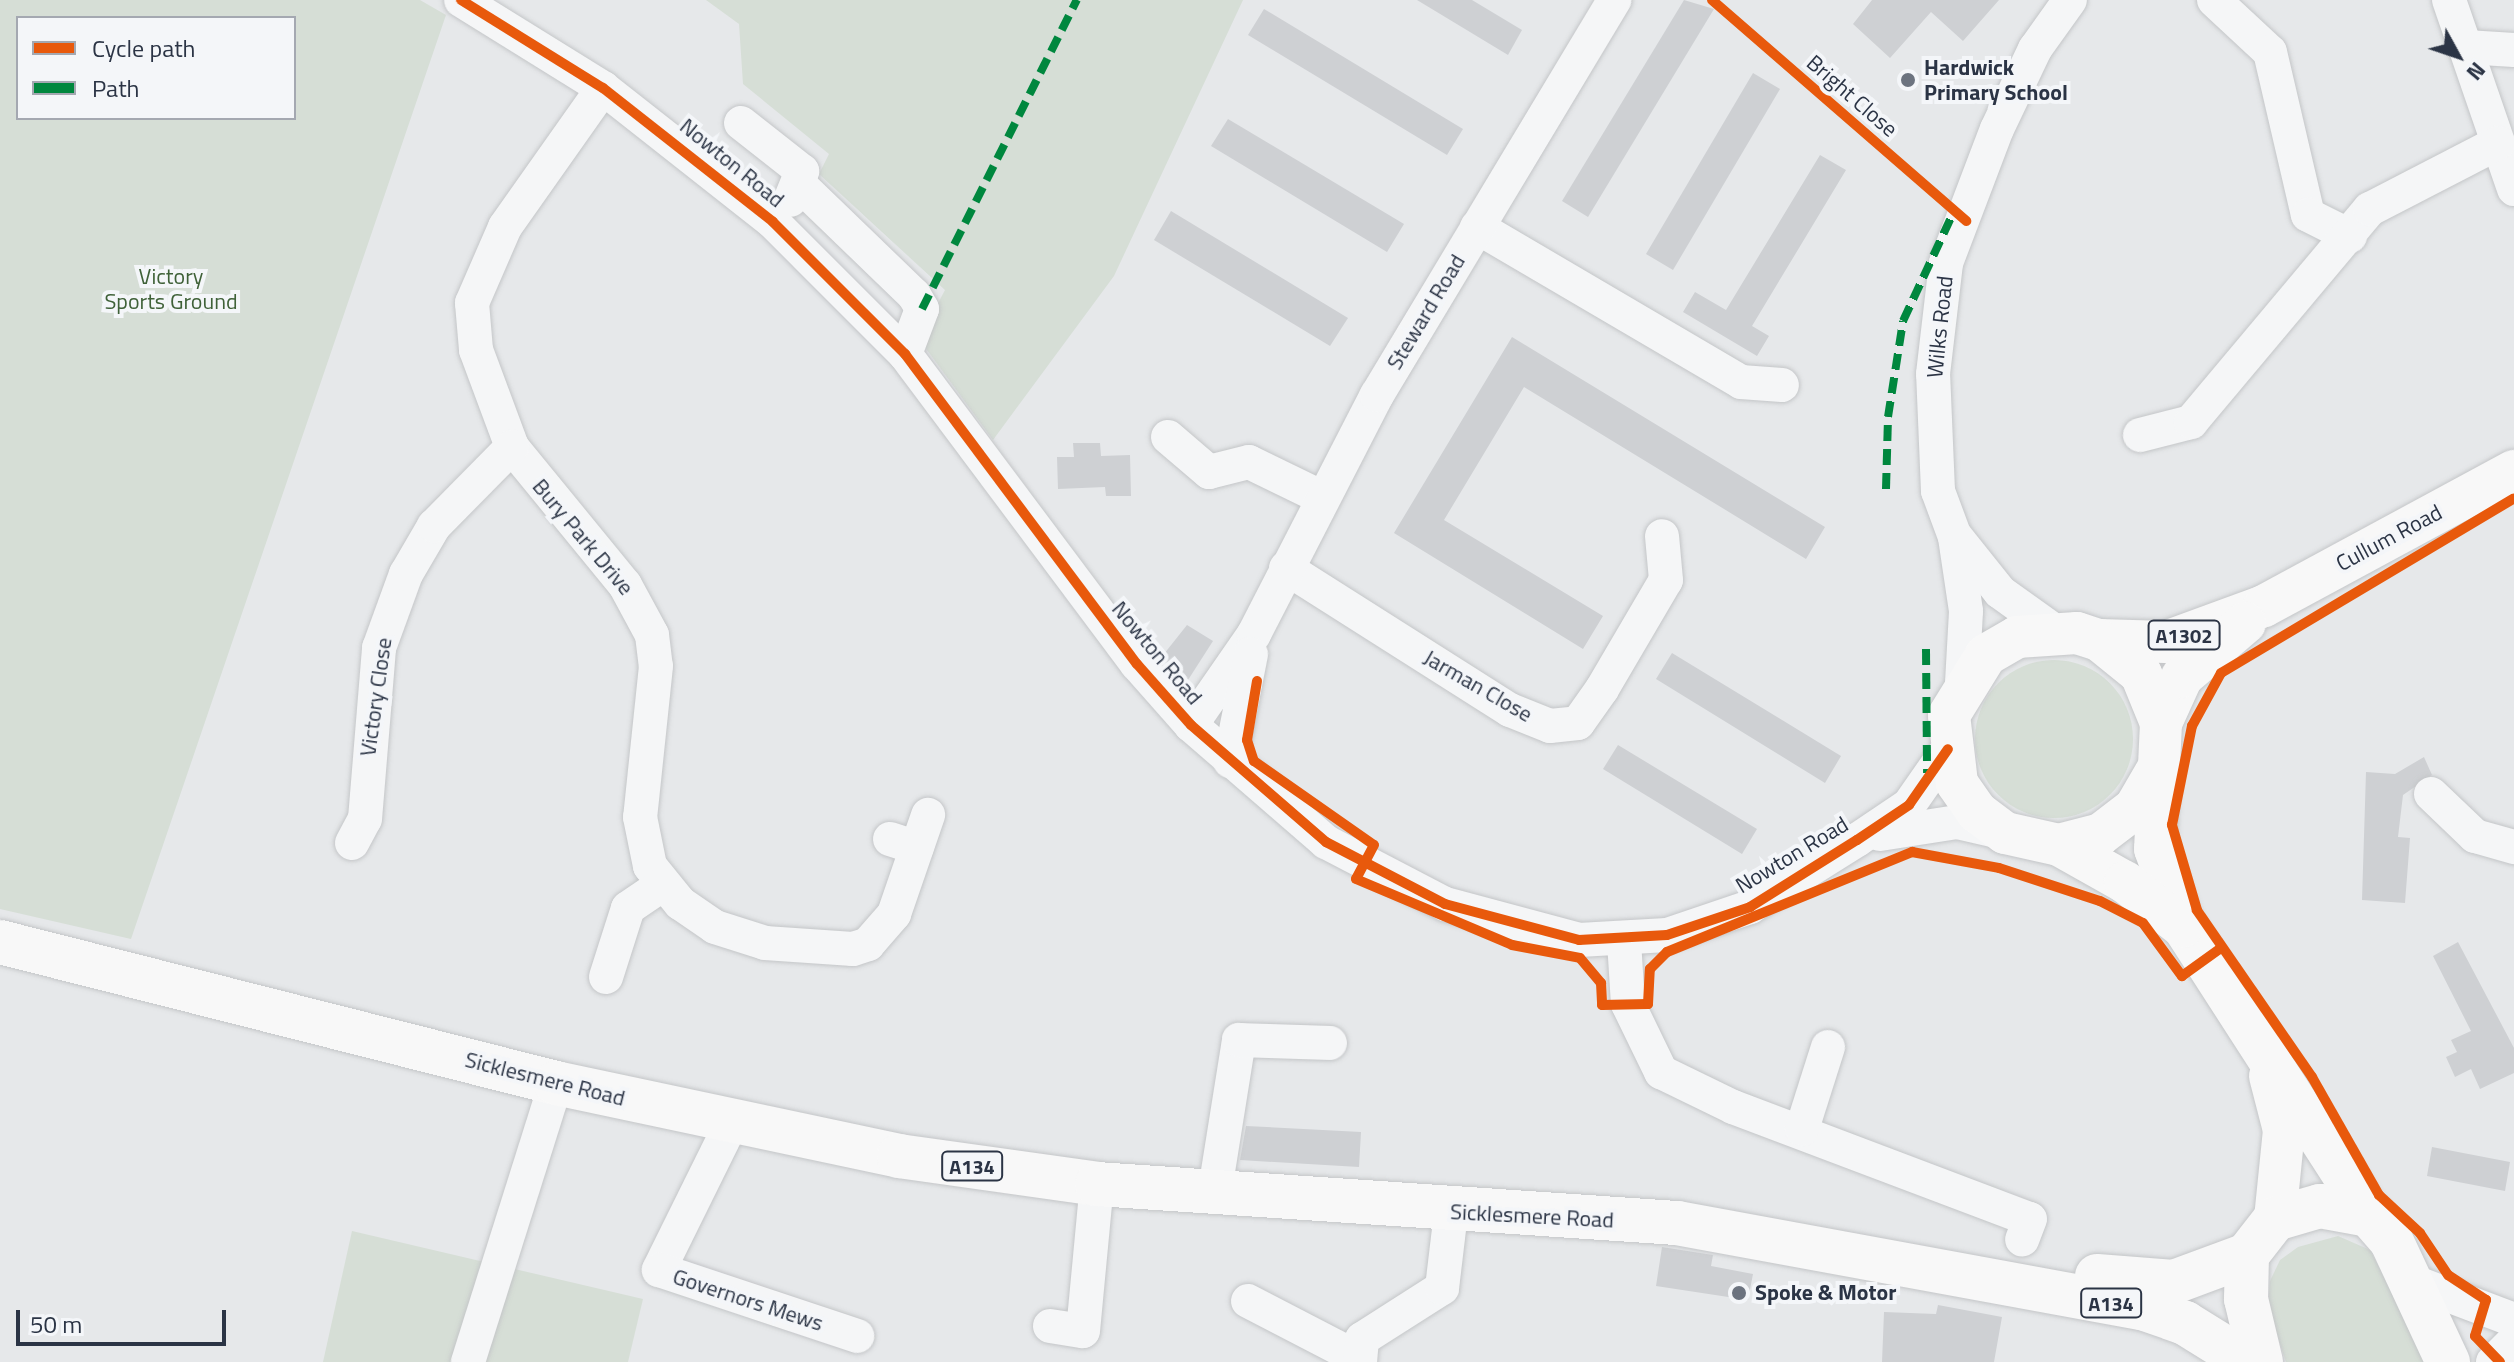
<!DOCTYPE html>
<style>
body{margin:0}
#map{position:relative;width:2514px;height:1362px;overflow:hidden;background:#e6e8ea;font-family:"Titillium Web",sans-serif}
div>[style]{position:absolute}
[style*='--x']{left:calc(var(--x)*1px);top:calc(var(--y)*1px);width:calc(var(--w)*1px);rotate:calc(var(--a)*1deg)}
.green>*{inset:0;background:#d6ded6}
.round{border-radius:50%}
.building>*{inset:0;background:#ced0d3}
.roads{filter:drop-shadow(0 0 2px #c4c6c8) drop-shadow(0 0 2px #c4c6c8)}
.minor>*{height:34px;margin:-17px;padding:0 17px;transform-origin:17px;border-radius:17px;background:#f5f6f7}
.major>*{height:42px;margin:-21px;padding:0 21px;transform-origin:21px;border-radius:21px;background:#f8f8f8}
.highway>*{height:44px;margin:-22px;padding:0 22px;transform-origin:22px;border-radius:22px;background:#f8f8f8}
.quiet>*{height:8px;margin-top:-4px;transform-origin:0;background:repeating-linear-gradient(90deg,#00873e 0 16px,transparent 0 24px)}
.cycleway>*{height:10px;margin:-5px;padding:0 5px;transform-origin:5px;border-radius:5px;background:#e8590c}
.dots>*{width:22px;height:22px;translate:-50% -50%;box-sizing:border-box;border:4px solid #f4f6f9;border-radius:50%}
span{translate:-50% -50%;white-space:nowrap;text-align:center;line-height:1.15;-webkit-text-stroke:8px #f4f6f9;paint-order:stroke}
.shield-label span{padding:2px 6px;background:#f4f6f9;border:2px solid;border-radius:6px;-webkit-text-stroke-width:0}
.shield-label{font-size:20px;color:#2b3445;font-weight:700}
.poi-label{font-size:22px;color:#2b3445;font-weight:700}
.left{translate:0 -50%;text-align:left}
.street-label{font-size:22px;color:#2b3445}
.park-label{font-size:22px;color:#3f6138}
.legend{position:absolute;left:16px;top:16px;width:280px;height:104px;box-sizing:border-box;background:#f4f6f9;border:2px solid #a4a8b1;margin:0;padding:10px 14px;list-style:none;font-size:24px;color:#2b3445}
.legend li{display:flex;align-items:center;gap:16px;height:40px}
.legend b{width:40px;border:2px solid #a4a8b1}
.north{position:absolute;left:2418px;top:16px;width:80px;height:80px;-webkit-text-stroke:6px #f4f6f9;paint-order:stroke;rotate:130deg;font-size:22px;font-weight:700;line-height:32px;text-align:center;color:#2b3445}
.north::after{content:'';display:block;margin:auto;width:28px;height:36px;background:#2b3445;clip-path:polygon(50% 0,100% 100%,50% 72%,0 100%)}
.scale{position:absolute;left:16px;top:1310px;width:210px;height:36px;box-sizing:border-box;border:4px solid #2b3445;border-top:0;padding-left:10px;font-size:24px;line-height:28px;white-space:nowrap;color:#2b3445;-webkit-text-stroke:6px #f4f6f9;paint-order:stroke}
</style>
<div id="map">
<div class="green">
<div style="clip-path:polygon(evenodd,0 0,420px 0,446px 15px,131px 939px,0 909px,0 0,18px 18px,294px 18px,294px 118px,18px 118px,18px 18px)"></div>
<div style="clip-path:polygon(706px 0,1243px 0,1114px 276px,993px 440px,919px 339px,945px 290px,819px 174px,829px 154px,743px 84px,739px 24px)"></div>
<div class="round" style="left:1975px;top:660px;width:158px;height:158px"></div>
<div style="clip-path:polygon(352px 1231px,643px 1299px,628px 1362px,323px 1362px)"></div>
<div style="clip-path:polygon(2338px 1236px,2370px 1250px,2429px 1362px,2286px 1362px,2268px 1308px,2270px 1281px,2280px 1260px,2298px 1247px)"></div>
</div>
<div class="building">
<div style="clip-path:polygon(1417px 0,1472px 0,1522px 30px,1508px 55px)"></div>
<div style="clip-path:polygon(1684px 0,1714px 9px,1588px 217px,1562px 201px)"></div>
<div style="clip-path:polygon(1872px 0,1999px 0,1963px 41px,1931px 12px,1890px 58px,1853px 24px)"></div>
<div style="clip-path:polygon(1264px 9px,1463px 129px,1447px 155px,1248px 35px)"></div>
<div style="clip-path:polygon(1753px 73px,1780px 89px,1673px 270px,1646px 254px)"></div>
<div style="clip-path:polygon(1228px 119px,1404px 224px,1387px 252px,1211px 146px)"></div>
<div style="clip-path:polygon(1820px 155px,1846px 170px,1752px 326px,1769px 336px,1757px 356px,1683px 312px,1695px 292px,1726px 310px)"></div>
<div style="clip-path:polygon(1171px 211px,1348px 318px,1330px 346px,1154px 240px)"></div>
<div style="clip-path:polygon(1512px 337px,1825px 527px,1806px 559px,1524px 387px,1444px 520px,1603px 616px,1583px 649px,1394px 533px)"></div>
<div style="clip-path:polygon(1073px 443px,1100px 443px,1101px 456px,1130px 455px,1131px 496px,1106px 496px,1105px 487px,1058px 489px,1057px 457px,1074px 457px)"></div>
<div style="clip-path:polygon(1187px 625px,1213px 641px,1188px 680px,1160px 659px)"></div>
<div style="clip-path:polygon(1672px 653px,1841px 756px,1825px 783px,1656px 679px)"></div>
<div style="clip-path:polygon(1618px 745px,1757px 829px,1742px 854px,1603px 769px)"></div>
<div style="clip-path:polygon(2424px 757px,2432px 775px,2403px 795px,2398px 837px,2410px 838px,2405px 903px,2362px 900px,2366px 772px,2395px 774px)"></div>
<div style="clip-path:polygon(2458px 942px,2514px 1048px,2514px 1073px,2480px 1089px,2471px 1069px,2455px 1077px,2446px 1057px,2457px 1052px,2451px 1040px,2471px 1031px,2433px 956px)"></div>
<div style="clip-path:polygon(1246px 1126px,1361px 1132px,1359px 1167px,1240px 1160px)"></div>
<div style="clip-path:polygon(2432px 1147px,2510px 1162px,2505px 1191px,2427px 1176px)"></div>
<div style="clip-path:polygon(1662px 1247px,1713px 1255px,1711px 1266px,1753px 1274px,1748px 1300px,1656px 1286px)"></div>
<div style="clip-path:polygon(1938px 1305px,2002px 1317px,1994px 1362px,1882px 1362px,1884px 1312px,1936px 1314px)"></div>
</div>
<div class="roads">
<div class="minor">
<div style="--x:461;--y:0;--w:167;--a:31.8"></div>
<div style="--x:603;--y:88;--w:216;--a:38.2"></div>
<div style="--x:773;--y:222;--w:187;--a:45"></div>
<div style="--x:905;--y:354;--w:387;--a:53.2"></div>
<div style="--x:1137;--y:664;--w:81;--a:48.5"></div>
<div style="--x:1191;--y:725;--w:179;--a:40.9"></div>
<div style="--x:1326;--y:842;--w:134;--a:27.5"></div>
<div style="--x:1445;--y:904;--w:139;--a:15"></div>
<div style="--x:1579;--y:940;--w:88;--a:-3.3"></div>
<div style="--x:1667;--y:935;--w:88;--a:-18.6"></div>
<div style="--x:1750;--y:907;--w:126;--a:-32.1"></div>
<div style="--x:1857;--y:840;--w:63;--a:-33.9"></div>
<div style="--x:1909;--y:805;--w:68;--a:-55.1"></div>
<div style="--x:2214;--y:0;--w:76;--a:42.9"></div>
<div style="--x:2270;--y:52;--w:167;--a:76.9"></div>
<div style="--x:2308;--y:215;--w:47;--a:26.6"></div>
<div style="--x:2449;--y:0;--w:200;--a:71"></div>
<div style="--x:2466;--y:47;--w:48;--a:3.6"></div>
<div style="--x:603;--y:88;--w:170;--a:125.2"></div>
<div style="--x:505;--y:227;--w:83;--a:113.5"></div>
<div style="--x:472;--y:303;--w:47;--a:85.1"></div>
<div style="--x:476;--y:350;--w:103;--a:69.6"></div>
<div style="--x:512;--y:447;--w:178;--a:50.7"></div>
<div style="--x:625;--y:585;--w:57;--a:61.6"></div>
<div style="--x:652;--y:635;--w:31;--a:83"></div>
<div style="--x:656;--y:666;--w:152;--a:96"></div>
<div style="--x:640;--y:817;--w:50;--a:78.5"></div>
<div style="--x:650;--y:866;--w:48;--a:51"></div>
<div style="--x:680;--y:903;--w:42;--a:34.4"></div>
<div style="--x:715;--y:927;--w:52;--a:17.7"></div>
<div style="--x:765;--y:943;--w:88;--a:3.9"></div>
<div style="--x:853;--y:949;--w:16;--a:-18"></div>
<div style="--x:868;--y:944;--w:40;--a:-49"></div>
<div style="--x:894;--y:914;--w:105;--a:-71"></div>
<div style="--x:741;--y:123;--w:78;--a:38.2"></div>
<div style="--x:802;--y:171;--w:31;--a:112"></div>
<div style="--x:801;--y:186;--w:157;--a:44"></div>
<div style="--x:914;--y:295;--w:16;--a:60"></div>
<div style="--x:922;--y:309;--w:48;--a:110.7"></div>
<div style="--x:1477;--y:227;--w:306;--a:30.4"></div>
<div style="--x:1741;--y:382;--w:41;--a:4.2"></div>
<div style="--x:2140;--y:435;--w:53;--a:-14.3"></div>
<div style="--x:2191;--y:422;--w:278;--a:-50"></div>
<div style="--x:2370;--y:209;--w:144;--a:-27.3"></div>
<div style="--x:1168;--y:437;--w:54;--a:40.5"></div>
<div style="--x:1209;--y:472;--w:41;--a:-14"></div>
<div style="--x:1249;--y:462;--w:80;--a:25.9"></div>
<div style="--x:1956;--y:537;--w:70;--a:51.3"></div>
<div style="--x:2000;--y:592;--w:65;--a:35.6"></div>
<div style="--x:1286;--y:568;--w:265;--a:32.4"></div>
<div style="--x:1510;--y:710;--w:43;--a:21.8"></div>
<div style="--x:1550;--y:726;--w:28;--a:-6"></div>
<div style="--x:1578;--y:723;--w:42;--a:-54.8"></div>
<div style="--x:1602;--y:689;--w:126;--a:-59.6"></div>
<div style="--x:1666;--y:580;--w:44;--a:-95.2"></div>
<div style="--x:1962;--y:683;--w:72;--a:-86.8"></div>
<div style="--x:1966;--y:611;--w:75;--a:-98.5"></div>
<div style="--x:1955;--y:537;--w:49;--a:-110.3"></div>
<div style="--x:1938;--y:491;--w:117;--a:-92.4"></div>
<div style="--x:1933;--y:374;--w:112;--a:-83.3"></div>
<div style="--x:1946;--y:263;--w:143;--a:-69.2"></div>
<div style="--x:1997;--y:129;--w:89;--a:-64.6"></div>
<div style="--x:2035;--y:49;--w:60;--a:-54.5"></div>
<div style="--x:1191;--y:725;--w:111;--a:-55.3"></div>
<div style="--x:1254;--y:634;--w:269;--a:-62.8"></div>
<div style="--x:1377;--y:395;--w:461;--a:-59"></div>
<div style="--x:1230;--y:761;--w:109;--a:-78.9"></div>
<div style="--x:2431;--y:794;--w:61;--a:43.7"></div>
<div style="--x:2475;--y:836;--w:41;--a:15.8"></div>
<div style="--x:1880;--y:834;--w:78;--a:-8.9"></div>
<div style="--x:1957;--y:822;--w:49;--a:12.9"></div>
<div style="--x:890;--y:839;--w:28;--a:18"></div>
<div style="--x:352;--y:843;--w:27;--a:-62"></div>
<div style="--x:365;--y:819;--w:172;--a:-85.3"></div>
<div style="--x:379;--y:648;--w:79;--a:-70"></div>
<div style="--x:406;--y:574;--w:56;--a:-59.7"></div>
<div style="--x:434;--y:526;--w:111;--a:-45.4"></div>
<div style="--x:1624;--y:941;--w:63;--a:86.4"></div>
<div style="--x:1628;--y:1004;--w:76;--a:64.1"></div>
<div style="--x:1661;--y:1072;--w:80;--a:25.9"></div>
<div style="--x:1733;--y:1107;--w:317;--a:20.7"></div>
<div style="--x:2030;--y:1219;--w:22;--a:111"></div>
<div style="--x:606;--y:977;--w:72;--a:-72.3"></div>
<div style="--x:628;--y:908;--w:41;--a:-34.1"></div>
<div style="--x:731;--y:1124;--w:163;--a:116.3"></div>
<div style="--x:659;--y:1270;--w:209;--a:18.4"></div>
<div style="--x:1802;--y:1129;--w:86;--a:-72.4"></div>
<div style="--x:1215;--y:1190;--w:152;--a:-80.9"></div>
<div style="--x:1239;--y:1040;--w:91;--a:1.9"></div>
<div style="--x:2414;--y:1282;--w:107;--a:20.8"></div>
<div style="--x:1248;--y:1301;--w:126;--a:27.4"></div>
<div style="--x:1050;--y:1326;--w:33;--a:9"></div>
<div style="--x:1083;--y:1331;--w:148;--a:-84.6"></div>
<div style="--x:468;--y:1362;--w:293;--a:-72.5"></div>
<div style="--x:1360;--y:1362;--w:23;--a:-85"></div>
<div style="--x:1362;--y:1339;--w:95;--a:-32.5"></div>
<div style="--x:1442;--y:1288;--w:77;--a:-83.2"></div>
<div style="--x:2493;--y:1362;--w:30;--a:-45"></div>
</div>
<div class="major">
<div style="--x:2099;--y:640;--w:67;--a:1.7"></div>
<div style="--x:2166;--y:642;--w:104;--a:-20.2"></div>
<div style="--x:2264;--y:606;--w:284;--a:-28.4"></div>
<div style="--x:2161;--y:723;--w:51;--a:-65.5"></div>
<div style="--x:2182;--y:677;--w:83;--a:-40.6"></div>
<div style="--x:2157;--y:770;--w:44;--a:120.1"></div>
<div style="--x:2135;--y:808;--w:43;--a:142.6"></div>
<div style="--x:2101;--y:834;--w:43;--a:165.3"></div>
<div style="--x:2059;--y:845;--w:55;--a:-167.5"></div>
<div style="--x:2005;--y:833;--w:35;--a:-143"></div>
<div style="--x:1977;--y:812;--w:35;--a:-125"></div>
<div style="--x:1957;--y:783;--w:68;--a:-96.7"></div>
<div style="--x:1949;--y:715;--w:70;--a:-58.3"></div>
<div style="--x:1986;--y:655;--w:36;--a:-30"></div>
<div style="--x:2017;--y:637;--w:60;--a:-3.8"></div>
<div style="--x:2077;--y:633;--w:23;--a:18"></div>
<div style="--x:2099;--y:640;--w:54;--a:39"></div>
<div style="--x:2141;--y:674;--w:53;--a:67.8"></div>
<div style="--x:2161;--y:723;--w:126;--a:92.7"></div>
<div style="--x:2155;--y:849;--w:84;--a:69.8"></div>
<div style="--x:2184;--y:928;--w:341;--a:57.2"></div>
<div style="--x:2059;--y:845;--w:76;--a:29.3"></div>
<div style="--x:2125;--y:882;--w:73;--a:37.8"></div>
<div style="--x:2270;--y:1076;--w:56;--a:75.5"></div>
<div style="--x:2284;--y:1130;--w:89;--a:95.8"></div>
</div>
<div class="highway">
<div style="--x:0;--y:942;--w:574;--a:14.23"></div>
<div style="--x:556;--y:1083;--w:351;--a:12"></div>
<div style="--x:899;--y:1156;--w:200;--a:8"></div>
<div style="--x:1097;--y:1184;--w:581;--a:3.85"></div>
<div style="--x:1677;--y:1223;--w:473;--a:10.4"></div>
<div style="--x:2142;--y:1308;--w:46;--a:19.2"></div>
<div style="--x:2185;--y:1323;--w:74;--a:31.8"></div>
<div style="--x:2097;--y:1276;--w:77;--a:4.5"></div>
<div style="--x:2174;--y:1282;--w:78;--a:-20.3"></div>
<div style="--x:2261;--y:1362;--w:65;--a:-103.4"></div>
<div style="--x:2246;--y:1299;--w:44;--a:-88.7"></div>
<div style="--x:2247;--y:1255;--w:46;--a:-52.1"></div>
<div style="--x:2275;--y:1219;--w:47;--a:-16.1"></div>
<div style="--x:2320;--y:1206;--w:50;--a:10.4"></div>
<div style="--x:2369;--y:1215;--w:33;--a:49"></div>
<div style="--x:2391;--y:1240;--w:135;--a:65"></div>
</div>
</div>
<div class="quiet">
<div style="--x:922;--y:309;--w:346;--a:-63.4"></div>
<div style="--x:1886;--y:489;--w:72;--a:-88.4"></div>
<div style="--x:1888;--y:417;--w:97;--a:-81.1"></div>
<div style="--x:1903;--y:321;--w:121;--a:-65.1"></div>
<div style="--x:1926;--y:649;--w:124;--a:89.5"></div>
</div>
<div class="cycleway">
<div style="--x:461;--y:0;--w:167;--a:31.8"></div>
<div style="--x:603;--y:88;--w:216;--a:38.2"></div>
<div style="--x:773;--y:222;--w:187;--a:45"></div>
<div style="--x:905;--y:354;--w:387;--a:53.2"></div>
<div style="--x:1137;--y:664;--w:81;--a:48.5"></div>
<div style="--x:1191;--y:725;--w:179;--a:40.9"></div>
<div style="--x:1326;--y:842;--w:134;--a:27.5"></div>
<div style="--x:1445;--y:904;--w:139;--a:15"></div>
<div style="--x:1579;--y:940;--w:88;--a:-3.3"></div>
<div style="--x:1667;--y:935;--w:88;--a:-18.6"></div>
<div style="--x:1750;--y:907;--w:126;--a:-32.1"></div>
<div style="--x:1857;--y:840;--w:63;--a:-33.9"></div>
<div style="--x:1909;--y:805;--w:68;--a:-55.1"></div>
<div style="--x:1712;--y:0;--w:337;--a:41"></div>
<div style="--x:1257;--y:681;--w:60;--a:99.6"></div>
<div style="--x:1247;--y:740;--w:22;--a:72"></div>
<div style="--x:1254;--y:761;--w:146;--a:35"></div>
<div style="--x:1374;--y:845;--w:38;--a:118"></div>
<div style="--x:1356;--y:879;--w:169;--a:22.9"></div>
<div style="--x:1512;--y:945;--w:69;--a:10.8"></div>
<div style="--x:1580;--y:958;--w:33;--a:50"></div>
<div style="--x:1601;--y:983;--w:22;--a:87"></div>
<div style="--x:1602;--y:1005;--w:46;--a:-1.2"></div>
<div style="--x:1648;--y:1004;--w:35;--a:-87"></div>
<div style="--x:1650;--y:969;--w:24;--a:-45"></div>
<div style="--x:1667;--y:952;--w:265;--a:-22.2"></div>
<div style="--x:1912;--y:852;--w:88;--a:10.4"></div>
<div style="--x:1999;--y:868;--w:106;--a:18.1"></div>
<div style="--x:2100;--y:901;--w:48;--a:27.1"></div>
<div style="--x:2143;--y:923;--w:66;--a:53.7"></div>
<div style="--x:2182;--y:976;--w:48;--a:-35.7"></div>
<div style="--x:2500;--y:1362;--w:36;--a:-134"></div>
<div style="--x:2475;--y:1336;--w:38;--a:-73"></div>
<div style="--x:2486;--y:1300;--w:45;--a:-146.7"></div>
<div style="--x:2448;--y:1275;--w:50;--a:-123.7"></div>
<div style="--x:2420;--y:1233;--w:56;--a:-137.2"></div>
<div style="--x:2379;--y:1195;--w:136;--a:-119.6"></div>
<div style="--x:2312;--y:1077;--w:203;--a:-124.6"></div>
<div style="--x:2197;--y:910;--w:89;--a:-106.4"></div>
<div style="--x:2172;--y:825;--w:101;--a:-78.6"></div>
<div style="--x:2192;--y:726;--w:60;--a:-61.3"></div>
<div style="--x:2221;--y:673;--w:341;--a:-30.8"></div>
</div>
<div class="dots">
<div style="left:1908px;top:80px;background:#6c737f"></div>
<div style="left:1739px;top:1293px;background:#6c737f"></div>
</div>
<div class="shield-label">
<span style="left:2184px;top:635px">A1302</span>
<span style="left:972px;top:1166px">A134</span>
<span style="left:2111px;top:1303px">A134</span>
</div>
<div class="poi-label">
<span class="left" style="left:1924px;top:80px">Hardwick<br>Primary School</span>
<span class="left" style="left:1755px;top:1293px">Spoke &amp; Motor</span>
</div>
<div class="street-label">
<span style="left:1852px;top:96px;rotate:41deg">Bright Close</span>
<span style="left:732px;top:163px;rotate:39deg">Nowton Road</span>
<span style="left:1426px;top:312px;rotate:-59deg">Steward Road</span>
<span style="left:1940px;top:327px;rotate:-84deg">Wilks Road</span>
<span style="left:583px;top:537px;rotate:50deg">Bury Park Drive</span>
<span style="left:2389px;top:538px;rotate:-28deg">Cullum Road</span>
<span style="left:1157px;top:653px;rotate:50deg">Nowton Road</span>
<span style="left:1478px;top:686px;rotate:30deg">Jarman Close</span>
<span style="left:376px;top:697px;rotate:-82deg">Victory Close</span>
<span style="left:1792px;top:855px;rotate:-31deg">Nowton Road</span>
<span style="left:545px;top:1079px;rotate:14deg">Sicklesmere Road</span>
<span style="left:1532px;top:1216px;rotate:3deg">Sicklesmere Road</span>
<span style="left:748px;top:1300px;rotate:18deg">Governors Mews</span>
</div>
<div class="park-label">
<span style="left:171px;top:289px">Victory<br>Sports Ground</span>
</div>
<ul class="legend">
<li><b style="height:10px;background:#e8590c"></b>Cycle path</li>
<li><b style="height:10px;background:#00873e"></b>Path</li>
</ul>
<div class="north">N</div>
<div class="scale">50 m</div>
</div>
